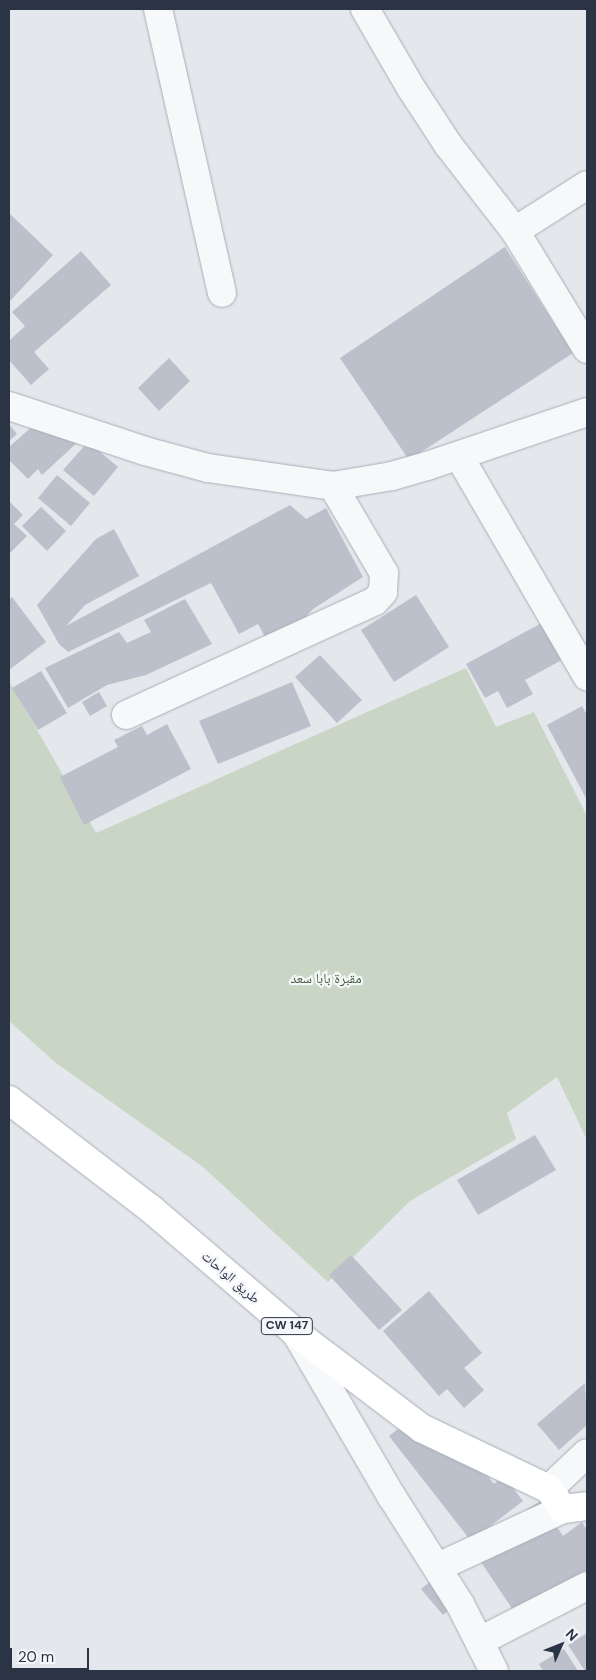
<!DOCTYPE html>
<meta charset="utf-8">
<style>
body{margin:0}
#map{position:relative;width:596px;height:1680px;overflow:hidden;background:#e4e7ec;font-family:"DM Sans","Noto Naskh Arabic",sans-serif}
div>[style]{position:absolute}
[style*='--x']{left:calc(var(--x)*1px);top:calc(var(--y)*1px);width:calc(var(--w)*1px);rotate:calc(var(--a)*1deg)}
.green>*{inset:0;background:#c9d6c5}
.building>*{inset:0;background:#bbc0ca}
.roads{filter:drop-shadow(0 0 1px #a9aeb7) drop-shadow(0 0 1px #a9aeb7)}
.minor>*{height:28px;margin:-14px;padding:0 14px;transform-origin:14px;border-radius:14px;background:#f7f8fa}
.major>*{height:28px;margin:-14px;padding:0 14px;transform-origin:14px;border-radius:14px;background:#fff}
span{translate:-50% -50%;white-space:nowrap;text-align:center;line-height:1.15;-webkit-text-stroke:4.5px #f4f6f9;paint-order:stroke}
.shield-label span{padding:1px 4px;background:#f4f6f9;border:1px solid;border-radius:4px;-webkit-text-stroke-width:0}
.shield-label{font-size:12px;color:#2b3445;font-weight:700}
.park-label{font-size:14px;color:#3f6138}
.street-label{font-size:14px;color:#2b3445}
.frame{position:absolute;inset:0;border:10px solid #2b3445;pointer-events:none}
.north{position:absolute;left:536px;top:1620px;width:50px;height:50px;-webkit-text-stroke:4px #f4f6f9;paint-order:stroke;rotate:46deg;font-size:14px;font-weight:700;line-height:20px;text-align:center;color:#2b3445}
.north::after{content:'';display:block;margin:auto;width:18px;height:22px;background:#2b3445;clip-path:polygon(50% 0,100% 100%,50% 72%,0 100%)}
.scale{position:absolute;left:10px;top:1648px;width:79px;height:22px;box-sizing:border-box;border:2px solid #2b3445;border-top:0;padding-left:6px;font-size:15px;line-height:18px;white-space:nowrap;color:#2b3445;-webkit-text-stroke:4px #f4f6f9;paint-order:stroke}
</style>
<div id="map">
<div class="green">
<div style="clip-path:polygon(466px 668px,496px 727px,534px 712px,587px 816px,587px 1140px,557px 1077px,507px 1113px,516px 1139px,410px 1201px,328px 1282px,203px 1167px,56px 1063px,9px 1021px,9px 681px,96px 833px)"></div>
</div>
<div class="building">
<div style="clip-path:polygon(9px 213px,53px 255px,9px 302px)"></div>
<div style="clip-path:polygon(505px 247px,573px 353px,409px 460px,340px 358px)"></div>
<div style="clip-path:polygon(81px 251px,111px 285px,34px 352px,49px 369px,31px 385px,9px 360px,9px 341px,25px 326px,12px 312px)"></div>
<div style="clip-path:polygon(169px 358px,190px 381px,159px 411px,138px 388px)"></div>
<div style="clip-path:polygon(9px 424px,17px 434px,9px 441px)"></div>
<div style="clip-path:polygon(34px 425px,78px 442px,42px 475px,38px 469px,28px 479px,9px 460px,9px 447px)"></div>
<div style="clip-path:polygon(88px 442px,118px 467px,94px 496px,63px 470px)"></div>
<div style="clip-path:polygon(57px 475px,90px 503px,71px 526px,38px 498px)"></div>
<div style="clip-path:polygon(9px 501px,23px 515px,14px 524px,27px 536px,9px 554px)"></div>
<div style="clip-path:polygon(290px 505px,306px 519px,326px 508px,363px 577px,313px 609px,294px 630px,269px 644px,258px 624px,239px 634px,211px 583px,68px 652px,59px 644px,37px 605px,96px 539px,114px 529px,139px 576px,85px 605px,66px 626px)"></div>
<div style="clip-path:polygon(41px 507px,66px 531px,47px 551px,22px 526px)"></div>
<div style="clip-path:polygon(416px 595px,449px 647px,394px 682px,361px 630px)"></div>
<div style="clip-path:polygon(12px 597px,46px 642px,9px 670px,9px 600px)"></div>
<div style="clip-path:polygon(185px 599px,212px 644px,146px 675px,107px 685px,68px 708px,45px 668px,119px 632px,127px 643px,151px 632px,144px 620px)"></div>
<div style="clip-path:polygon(551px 618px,571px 655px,525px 680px,533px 694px,507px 708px,498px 691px,485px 698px,466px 664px)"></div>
<div style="clip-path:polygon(320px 655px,362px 700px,337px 723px,295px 677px)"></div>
<div style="clip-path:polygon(41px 671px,67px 713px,38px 730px,12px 688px)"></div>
<div style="clip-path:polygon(292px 682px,311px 726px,218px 764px,199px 721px)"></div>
<div style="clip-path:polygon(99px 692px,107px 706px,90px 716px,82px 702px)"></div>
<div style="clip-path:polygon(582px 706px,587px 715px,587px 800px,547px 725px)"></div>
<div style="clip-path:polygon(167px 724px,191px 769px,84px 825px,60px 777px,118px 747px,114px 740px,142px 726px,147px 735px)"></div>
<div style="clip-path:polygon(535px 1135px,556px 1170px,478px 1215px,457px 1180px)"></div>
<div style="clip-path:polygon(351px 1255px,402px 1310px,379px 1330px,329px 1275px)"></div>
<div style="clip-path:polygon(429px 1291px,482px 1353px,464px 1368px,484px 1390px,464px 1408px,447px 1389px,439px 1396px,383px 1331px)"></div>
<div style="clip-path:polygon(585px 1383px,587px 1425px,559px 1450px,537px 1424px)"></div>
<div style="clip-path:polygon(416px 1415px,461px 1442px,494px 1484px,504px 1476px,523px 1501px,471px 1541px,389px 1436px)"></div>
<div style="clip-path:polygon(540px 1501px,563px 1536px,582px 1522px,587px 1530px,587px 1570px,517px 1616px,471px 1547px)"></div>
<div style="clip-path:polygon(438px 1575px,460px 1601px,443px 1615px,421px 1589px)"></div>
<div style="clip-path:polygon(587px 1633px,587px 1671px,585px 1671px,568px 1645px)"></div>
<div style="clip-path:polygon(564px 1649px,578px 1671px,543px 1671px,539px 1664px)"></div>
</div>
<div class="roads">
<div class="minor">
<div style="--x:158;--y:9;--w:291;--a:77.3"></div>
<div style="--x:365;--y:9;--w:91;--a:59.8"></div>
<div style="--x:411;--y:88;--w:69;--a:56.8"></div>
<div style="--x:449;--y:146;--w:108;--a:52.2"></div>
<div style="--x:515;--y:231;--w:138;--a:58.6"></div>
<div style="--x:515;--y:231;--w:85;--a:-32.6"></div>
<div style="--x:9;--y:406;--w:143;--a:18.3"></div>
<div style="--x:145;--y:451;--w:65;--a:15.1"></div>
<div style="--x:208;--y:468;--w:126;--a:8.2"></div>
<div style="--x:333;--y:486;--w:60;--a:-9.6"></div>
<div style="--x:392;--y:476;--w:36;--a:-16"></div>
<div style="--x:427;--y:466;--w:169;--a:-18.6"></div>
<div style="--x:459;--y:456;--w:255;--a:59.8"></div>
<div style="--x:126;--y:715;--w:274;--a:-24.6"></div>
<div style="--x:375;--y:601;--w:12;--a:-48"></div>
<div style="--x:383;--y:592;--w:19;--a:-87"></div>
<div style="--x:384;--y:573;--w:101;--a:-120.4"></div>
<div style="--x:296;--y:1333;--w:190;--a:59.7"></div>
<div style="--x:392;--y:1497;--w:127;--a:57.6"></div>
<div style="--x:460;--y:1604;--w:75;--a:63.1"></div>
<div style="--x:549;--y:1489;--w:52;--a:-43.5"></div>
<div style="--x:438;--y:1567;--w:138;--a:-24.9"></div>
<div style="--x:480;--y:1641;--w:120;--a:-27.2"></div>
</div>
<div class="major">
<div style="--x:9;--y:1100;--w:179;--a:37.5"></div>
<div style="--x:151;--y:1209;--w:191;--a:40.5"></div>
<div style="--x:296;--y:1333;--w:157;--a:37.2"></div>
<div style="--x:421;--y:1428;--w:142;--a:25.5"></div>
<div style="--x:549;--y:1489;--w:24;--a:55"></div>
<div style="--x:563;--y:1509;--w:24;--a:-7"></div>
</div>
</div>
<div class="shield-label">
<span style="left:287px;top:1326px">CW 147</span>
</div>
<div class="park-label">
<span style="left:326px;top:978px">مقبرة بابا سعد</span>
</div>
<div class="street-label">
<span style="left:231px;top:1277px;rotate:41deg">طريق الواحات</span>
</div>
<div class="frame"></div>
<div class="north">N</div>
<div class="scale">20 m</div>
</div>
